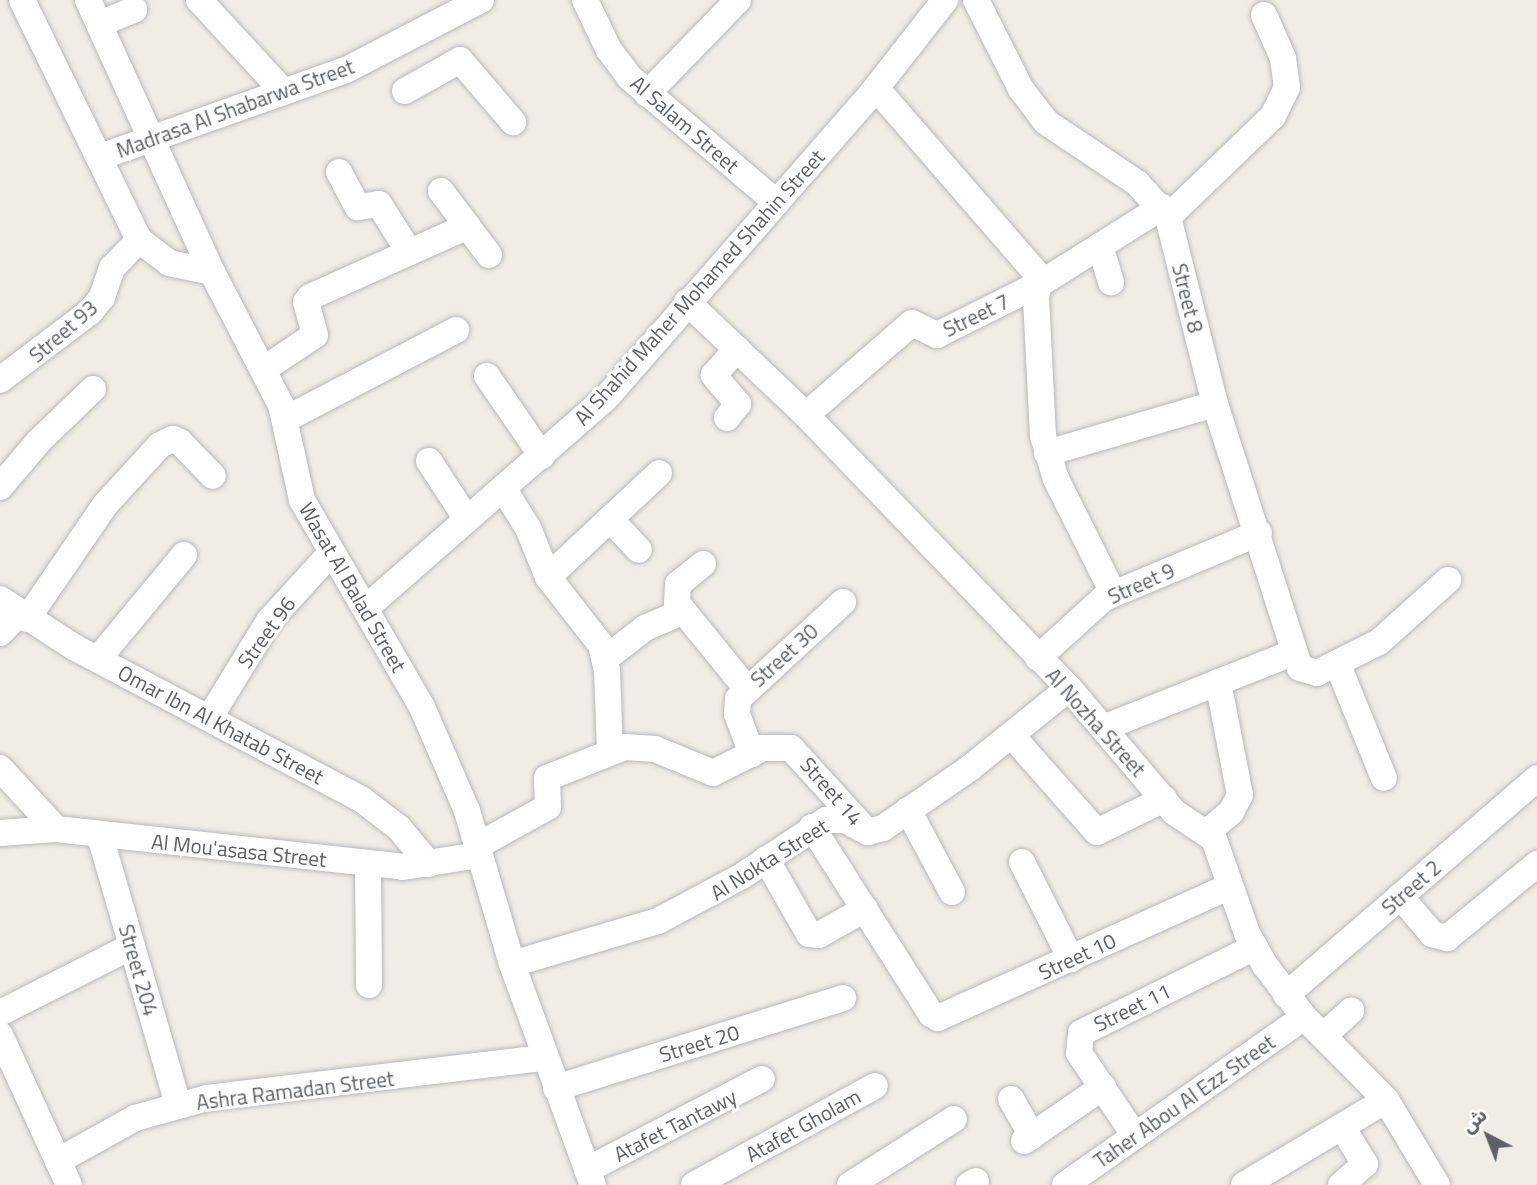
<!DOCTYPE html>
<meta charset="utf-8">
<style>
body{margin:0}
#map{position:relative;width:1537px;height:1185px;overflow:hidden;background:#f0ede6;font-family:"Titillium Web","Noto Sans Arabic",sans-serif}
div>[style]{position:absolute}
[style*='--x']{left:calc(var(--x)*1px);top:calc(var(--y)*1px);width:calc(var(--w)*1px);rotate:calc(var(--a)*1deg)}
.roads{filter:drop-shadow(0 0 2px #b6b8bc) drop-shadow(0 0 2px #b6b8bc)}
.minor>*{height:26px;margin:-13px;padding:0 13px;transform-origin:13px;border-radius:13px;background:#fff}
span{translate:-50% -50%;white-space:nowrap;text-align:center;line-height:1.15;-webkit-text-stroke:6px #fff;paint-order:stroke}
.street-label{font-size:21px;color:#5d6166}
.north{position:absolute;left:1453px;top:1101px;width:70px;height:70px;-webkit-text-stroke:5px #fff;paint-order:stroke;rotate:318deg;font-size:19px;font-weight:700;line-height:28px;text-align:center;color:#5d6166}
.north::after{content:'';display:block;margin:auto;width:24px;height:32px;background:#5d6166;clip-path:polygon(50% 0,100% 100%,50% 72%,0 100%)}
</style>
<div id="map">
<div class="roads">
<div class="minor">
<div style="--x:22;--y:0;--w:267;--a:64"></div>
<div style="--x:139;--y:240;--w:38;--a:37"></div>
<div style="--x:169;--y:263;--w:44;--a:11.8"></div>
<div style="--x:88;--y:0;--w:299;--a:65.5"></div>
<div style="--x:212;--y:272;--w:150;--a:62.6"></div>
<div style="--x:281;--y:405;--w:97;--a:77.5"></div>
<div style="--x:302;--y:500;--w:239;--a:59.9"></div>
<div style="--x:422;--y:707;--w:113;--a:66.6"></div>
<div style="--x:467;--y:811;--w:159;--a:73.6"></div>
<div style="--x:512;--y:964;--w:235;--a:69.9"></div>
<div style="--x:199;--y:0;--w:124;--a:47.3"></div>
<div style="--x:585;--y:0;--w:55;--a:64.4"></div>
<div style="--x:609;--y:50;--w:34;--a:53"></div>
<div style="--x:629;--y:77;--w:193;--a:40.4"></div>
<div style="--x:976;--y:0;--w:100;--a:63.2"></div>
<div style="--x:1021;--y:89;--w:41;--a:52.9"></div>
<div style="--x:1046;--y:122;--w:110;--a:33.8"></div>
<div style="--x:1137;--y:183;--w:46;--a:47.6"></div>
<div style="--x:1168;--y:217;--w:193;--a:75.9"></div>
<div style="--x:1215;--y:404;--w:277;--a:72.2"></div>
<div style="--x:1300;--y:668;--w:18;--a:16"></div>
<div style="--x:1317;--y:673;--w:69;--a:-26.6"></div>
<div style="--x:1379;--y:642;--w:93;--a:-41.9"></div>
<div style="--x:99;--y:24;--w:38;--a:-22"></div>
<div style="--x:876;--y:88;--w:250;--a:49.1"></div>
<div style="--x:1040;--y:277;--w:21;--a:101"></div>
<div style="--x:1036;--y:298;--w:138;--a:87.1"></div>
<div style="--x:1043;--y:436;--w:45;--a:73.2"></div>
<div style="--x:1056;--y:479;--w:127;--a:63.4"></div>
<div style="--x:405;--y:91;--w:63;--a:-29.4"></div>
<div style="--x:460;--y:60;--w:82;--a:49.5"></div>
<div style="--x:647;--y:94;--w:131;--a:-45.9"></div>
<div style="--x:100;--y:157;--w:261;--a:-19.5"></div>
<div style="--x:346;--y:70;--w:152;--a:-27.4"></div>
<div style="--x:339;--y:172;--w:40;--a:62"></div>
<div style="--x:358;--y:207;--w:21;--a:-8"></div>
<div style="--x:379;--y:204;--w:54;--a:57.8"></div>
<div style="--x:441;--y:191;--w:80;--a:53.1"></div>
<div style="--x:1168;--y:217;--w:146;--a:-43.9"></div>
<div style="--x:1273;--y:116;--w:32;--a:-64"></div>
<div style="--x:1287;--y:87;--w:29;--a:-98"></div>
<div style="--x:1283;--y:58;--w:47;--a:-113.8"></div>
<div style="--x:1100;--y:246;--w:38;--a:73"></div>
<div style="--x:687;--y:302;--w:164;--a:43.5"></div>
<div style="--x:806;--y:415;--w:379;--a:46.1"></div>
<div style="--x:1069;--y:688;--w:162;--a:49.7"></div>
<div style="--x:1174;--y:812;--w:48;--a:34"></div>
<div style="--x:1214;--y:839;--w:100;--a:70.7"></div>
<div style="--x:1247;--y:933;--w:37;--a:61"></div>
<div style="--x:1265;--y:965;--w:65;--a:53.1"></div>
<div style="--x:1304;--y:1017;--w:117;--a:45.3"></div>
<div style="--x:1386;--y:1100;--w:99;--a:59"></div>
<div style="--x:264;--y:369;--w:61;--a:-33.7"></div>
<div style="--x:315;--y:335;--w:34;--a:-105"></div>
<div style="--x:306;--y:302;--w:6;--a:-51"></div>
<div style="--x:310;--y:297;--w:173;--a:-24.2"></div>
<div style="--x:487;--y:376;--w:97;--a:55.5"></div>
<div style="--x:0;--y:380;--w:113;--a:-37.1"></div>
<div style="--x:90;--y:312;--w:19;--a:-51"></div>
<div style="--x:102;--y:297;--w:31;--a:-71"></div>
<div style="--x:112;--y:268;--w:39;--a:-46"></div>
<div style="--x:806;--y:415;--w:140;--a:-41"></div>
<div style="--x:912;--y:323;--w:28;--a:26"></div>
<div style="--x:937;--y:335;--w:116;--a:-26.6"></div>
<div style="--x:1041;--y:283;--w:143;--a:-32.1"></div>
<div style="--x:727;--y:418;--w:18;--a:-52"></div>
<div style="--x:738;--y:404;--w:38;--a:-130"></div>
<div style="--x:714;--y:375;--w:35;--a:-49"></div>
<div style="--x:286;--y:419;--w:192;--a:-27.6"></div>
<div style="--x:1047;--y:453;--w:175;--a:-16.3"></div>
<div style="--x:429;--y:461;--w:68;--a:57"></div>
<div style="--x:0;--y:487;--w:60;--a:-49.7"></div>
<div style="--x:39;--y:441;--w:75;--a:-43.9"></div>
<div style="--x:503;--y:488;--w:47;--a:58"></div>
<div style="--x:528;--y:528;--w:53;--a:67.8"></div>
<div style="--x:548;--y:577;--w:86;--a:52.1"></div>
<div style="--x:601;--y:645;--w:26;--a:77"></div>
<div style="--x:607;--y:670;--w:80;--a:87.9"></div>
<div style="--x:610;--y:519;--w:42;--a:46.9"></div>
<div style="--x:703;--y:564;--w:32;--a:141"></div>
<div style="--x:678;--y:584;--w:19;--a:93"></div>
<div style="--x:677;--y:603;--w:111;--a:50.9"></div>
<div style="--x:548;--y:577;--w:152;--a:-43.1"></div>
<div style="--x:0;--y:599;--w:88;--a:33"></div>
<div style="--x:74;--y:647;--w:325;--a:27.9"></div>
<div style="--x:361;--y:799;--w:48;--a:37.3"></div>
<div style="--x:399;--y:828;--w:47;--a:50.2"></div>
<div style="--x:367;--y:607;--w:317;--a:-41.2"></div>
<div style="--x:606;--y:398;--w:411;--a:-48.9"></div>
<div style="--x:876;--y:88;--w:112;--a:-51.9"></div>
<div style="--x:27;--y:619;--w:138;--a:-55.6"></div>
<div style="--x:105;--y:505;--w:81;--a:-47.5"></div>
<div style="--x:160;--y:445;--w:14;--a:-25"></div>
<div style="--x:173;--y:439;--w:8;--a:23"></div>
<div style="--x:180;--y:442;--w:47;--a:45.9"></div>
<div style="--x:0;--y:633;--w:28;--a:-46"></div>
<div style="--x:1038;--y:658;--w:89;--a:-42.3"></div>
<div style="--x:1104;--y:598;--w:168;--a:-22.8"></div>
<div style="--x:98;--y:659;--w:135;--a:-50.4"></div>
<div style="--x:605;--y:659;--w:51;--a:-37.8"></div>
<div style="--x:645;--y:628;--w:40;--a:-23.4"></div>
<div style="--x:1337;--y:663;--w:124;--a:67.8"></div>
<div style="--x:210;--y:717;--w:113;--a:-58.4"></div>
<div style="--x:269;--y:621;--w:92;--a:-47.6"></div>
<div style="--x:1103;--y:728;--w:206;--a:-21.6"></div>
<div style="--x:1012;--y:736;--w:128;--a:48.5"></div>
<div style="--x:1097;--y:832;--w:75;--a:-26.2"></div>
<div style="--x:752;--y:754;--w:43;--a:-110.6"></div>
<div style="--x:737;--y:714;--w:15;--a:-86"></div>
<div style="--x:738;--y:699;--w:143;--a:-42.7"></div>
<div style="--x:0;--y:768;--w:83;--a:47.4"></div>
<div style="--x:908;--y:810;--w:93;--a:61.8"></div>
<div style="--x:812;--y:827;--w:222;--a:57.5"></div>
<div style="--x:931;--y:1014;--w:8;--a:30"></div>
<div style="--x:938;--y:1018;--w:320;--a:-24.3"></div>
<div style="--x:0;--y:833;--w:56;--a:-4.1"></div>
<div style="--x:56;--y:829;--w:349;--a:6.2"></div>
<div style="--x:403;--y:867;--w:77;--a:-9"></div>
<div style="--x:1206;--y:833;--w:33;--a:-40"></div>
<div style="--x:1231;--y:812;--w:19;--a:-62"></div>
<div style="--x:1240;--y:795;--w:115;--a:-101"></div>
<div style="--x:100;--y:836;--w:279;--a:73.8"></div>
<div style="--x:477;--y:846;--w:81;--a:-28.8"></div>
<div style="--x:548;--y:807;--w:29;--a:-92"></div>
<div style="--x:547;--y:778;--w:84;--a:-21.7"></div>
<div style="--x:625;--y:747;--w:30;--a:4"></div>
<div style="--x:655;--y:749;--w:63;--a:22.5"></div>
<div style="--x:713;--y:773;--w:56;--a:-26.6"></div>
<div style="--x:763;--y:748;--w:28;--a:0"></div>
<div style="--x:791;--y:748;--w:105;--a:47.7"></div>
<div style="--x:766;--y:859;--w:86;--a:60.2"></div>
<div style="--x:809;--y:934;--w:10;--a:6"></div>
<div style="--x:819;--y:935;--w:53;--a:-29.5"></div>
<div style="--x:1022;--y:862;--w:109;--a:63.2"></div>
<div style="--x:368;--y:865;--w:120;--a:89.5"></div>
<div style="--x:1400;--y:896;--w:50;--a:49.9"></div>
<div style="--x:1432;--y:934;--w:16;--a:15"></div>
<div style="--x:1447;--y:938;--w:117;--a:-39.4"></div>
<div style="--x:512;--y:964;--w:152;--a:-16.4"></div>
<div style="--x:658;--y:921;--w:95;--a:-28.2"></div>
<div style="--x:742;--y:876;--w:101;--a:-33.7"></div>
<div style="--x:826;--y:820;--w:19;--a:0"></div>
<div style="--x:845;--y:820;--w:26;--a:28"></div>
<div style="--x:868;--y:832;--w:16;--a:-15"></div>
<div style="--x:883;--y:828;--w:106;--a:-34.6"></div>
<div style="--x:970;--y:768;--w:127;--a:-38.9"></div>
<div style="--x:1286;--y:995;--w:332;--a:-40.8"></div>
<div style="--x:0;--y:1013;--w:148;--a:-26.9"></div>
<div style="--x:0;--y:1035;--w:165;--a:65.3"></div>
<div style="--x:1323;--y:1036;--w:38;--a:-42"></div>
<div style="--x:556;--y:1088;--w:301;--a:-17.4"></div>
<div style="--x:1011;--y:1099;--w:43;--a:60.4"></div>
<div style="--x:1135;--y:1136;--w:100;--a:-124"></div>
<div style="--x:1079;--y:1053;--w:20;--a:-84"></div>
<div style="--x:1081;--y:1033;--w:194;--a:-26.3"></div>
<div style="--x:1024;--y:1141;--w:96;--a:-34.4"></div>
<div style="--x:58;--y:1161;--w:88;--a:-29.2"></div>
<div style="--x:135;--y:1118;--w:75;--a:-15.5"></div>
<div style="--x:207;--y:1098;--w:339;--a:-6.8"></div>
<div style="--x:587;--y:1170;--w:197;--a:-27.5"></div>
<div style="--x:694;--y:1185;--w:206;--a:-28.7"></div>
<div style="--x:850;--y:1185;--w:123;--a:-32.4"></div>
<div style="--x:969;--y:1185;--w:8;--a:-30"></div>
<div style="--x:1065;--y:1185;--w:292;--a:-35.1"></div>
<div style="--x:1244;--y:1185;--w:165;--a:-30.9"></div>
<div style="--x:1341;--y:1185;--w:32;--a:-41"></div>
<div style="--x:1365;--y:1164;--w:44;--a:-121.9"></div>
</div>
</div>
<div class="street-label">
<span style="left:235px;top:108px;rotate:-20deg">Madrasa Al Shabarwa Street</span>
<span style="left:685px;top:124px;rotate:41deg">Al Salam Street</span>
<span style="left:699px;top:287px;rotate:-48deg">Al Shahid Maher Mohamed Shahin Street</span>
<span style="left:1188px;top:298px;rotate:76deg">Street 8</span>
<span style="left:976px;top:315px;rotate:-26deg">Street 7</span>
<span style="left:63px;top:331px;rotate:-41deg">Street 93</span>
<span style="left:1141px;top:583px;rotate:-24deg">Street 9</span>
<span style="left:353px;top:587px;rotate:60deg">Wasat Al Balad Street</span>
<span style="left:266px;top:632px;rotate:-54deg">Street 96</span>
<span style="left:784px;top:655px;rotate:-42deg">Street 30</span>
<span style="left:1096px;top:722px;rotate:48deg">Al Nozha Street</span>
<span style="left:221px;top:724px;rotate:28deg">Omar Ibn Al Khatab Street</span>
<span style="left:832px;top:791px;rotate:49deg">Street 14</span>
<span style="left:239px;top:850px;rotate:6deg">Al Mou'asasa Street</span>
<span style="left:769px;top:859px;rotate:-32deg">Al Nokta Street</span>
<span style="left:1411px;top:887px;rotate:-41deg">Street 2</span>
<span style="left:1077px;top:956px;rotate:-25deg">Street 10</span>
<span style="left:139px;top:970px;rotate:74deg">Street 204</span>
<span style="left:1132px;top:1007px;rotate:-26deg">Street 11</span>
<span style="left:699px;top:1043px;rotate:-17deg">Street 20</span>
<span style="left:295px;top:1090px;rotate:-7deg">Ashra Ramadan Street</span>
<span style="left:1184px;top:1101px;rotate:-35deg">Taher Abou Al Ezz Street</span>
<span style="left:675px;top:1125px;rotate:-27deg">Atafet Tantawy</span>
<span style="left:803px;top:1125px;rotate:-29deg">Atafet Gholam</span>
</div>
<div class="north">ش</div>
</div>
